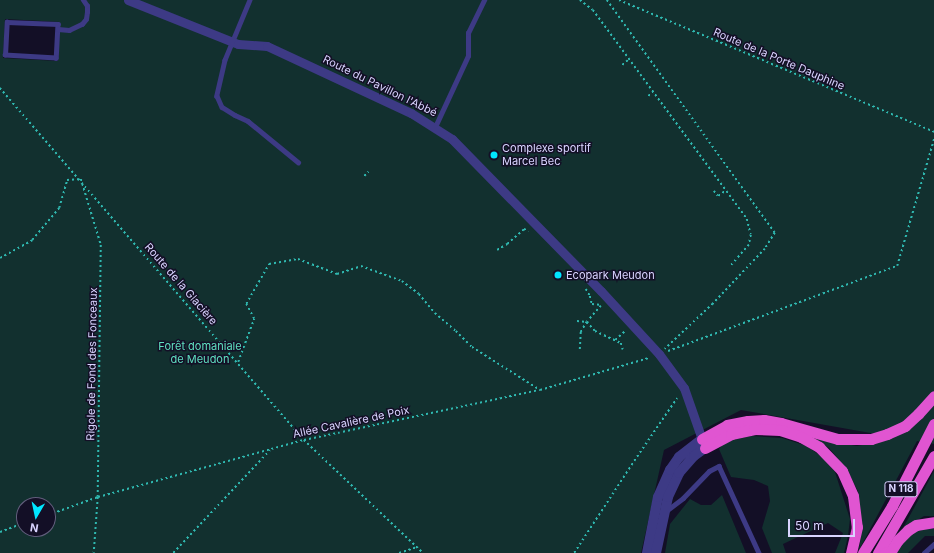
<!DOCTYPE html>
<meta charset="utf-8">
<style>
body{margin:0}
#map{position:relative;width:934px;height:553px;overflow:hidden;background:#130f26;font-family:Inter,sans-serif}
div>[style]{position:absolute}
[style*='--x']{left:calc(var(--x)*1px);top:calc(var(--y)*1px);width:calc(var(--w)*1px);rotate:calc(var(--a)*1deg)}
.green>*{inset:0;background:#12302f}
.path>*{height:1.5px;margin-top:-0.75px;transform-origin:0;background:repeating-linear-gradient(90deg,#2fb8b0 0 2px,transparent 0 5px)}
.service>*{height:4.5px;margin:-2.25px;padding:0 2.25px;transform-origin:2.25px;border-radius:2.25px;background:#3d3a85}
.minor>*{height:9px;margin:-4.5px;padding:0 4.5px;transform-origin:4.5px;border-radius:4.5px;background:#3d3a85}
.tertiary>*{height:10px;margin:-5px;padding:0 5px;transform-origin:5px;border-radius:5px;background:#3d3a85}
.trunk>*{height:11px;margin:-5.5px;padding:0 5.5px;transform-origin:5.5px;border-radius:5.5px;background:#e055d1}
.dots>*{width:11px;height:11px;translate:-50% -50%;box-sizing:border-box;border:2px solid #130f26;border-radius:50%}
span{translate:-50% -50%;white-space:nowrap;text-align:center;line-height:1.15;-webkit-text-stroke:3px #130f26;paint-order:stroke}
.shield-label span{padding:1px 3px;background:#130f26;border:1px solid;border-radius:3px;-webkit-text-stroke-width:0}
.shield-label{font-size:10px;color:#d9d4ff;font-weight:700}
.street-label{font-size:11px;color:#d9d4ff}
.poi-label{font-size:11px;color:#d9d4ff}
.left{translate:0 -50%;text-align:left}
.park-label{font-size:11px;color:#5fe0c0}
.north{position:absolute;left:16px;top:497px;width:40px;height:40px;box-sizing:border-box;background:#130f26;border:1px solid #625e7d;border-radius:50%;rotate:189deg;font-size:11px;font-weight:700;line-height:16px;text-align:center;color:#d9d4ff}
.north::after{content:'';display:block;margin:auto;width:14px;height:18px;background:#00e5ff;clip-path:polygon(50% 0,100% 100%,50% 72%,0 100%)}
.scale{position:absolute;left:788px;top:519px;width:67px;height:18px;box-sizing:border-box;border:2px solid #d9d4ff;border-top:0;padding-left:5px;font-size:12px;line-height:14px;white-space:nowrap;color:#d9d4ff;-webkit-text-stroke:3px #130f26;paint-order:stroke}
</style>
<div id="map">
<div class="green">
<div style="clip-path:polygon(evenodd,0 0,934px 0,934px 444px,917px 441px,859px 550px,862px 529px,858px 491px,846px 468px,829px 448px,813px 438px,857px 446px,877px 442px,893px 437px,741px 410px,664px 450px,641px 553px,0 553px,0 0,5px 19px,60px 22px,58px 61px,3px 58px,5px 19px,0 0,24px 505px,48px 505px,48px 529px,24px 529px,24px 505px)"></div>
<div style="clip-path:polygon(751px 436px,782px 438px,807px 446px,822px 457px,835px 472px,850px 519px,848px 536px,844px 553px,835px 553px,843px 533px,828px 523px,783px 544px,786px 553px,772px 553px,762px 528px,770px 501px,768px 486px,754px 480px,731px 477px,719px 449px,724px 442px)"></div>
<div style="clip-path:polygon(934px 471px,934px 516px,924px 516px,902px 530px)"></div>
<div style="clip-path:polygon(722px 495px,746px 553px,665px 553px,670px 524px,690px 499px,701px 505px,711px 505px)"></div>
<div style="clip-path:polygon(930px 528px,934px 529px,934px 536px,925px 536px,908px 553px,895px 553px,906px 538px,917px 531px)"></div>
</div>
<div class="path">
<div style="--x:580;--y:0;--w:16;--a:38"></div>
<div style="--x:593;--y:10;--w:260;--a:53.6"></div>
<div style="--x:747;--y:219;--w:16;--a:76"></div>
<div style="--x:751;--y:235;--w:10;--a:101"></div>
<div style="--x:749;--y:245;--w:29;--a:131"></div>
<div style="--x:607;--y:0;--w:287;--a:54.2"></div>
<div style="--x:775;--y:233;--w:19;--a:122"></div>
<div style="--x:765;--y:249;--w:76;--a:133.4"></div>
<div style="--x:713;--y:304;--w:66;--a:136.8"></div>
<div style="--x:619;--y:0;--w:342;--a:22.7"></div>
<div style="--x:622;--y:65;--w:8;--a:-40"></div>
<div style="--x:0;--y:88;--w:465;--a:49.2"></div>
<div style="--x:304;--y:440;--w:164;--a:43.5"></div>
<div style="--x:648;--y:96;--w:6;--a:-39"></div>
<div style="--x:364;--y:176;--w:6;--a:-45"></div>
<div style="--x:714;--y:191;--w:6;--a:51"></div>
<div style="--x:718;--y:196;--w:9;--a:-36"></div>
<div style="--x:497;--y:250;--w:12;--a:-31"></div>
<div style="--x:507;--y:244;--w:23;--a:-41"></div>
<div style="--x:524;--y:229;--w:5;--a:22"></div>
<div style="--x:0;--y:258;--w:37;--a:-29"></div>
<div style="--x:32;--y:240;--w:42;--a:-49.8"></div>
<div style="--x:59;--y:208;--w:29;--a:-74"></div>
<div style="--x:67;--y:180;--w:14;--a:-4"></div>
<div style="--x:81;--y:179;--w:69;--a:73.1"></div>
<div style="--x:101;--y:245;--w:252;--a:90.7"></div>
<div style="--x:98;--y:497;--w:56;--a:94.1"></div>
<div style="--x:586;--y:289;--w:8;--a:60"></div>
<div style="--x:590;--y:296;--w:8;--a:76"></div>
<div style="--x:592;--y:304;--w:10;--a:6"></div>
<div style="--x:601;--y:306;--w:21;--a:131"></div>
<div style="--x:587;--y:322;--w:12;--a:48"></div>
<div style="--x:595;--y:331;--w:29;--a:25"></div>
<div style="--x:621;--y:343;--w:7;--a:74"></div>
<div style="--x:577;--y:321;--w:10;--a:6"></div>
<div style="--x:587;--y:322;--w:12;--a:121"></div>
<div style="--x:581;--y:332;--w:19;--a:93"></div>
<div style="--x:615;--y:340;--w:13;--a:-42"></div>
<div style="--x:668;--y:351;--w:244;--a:-20.4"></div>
<div style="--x:897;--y:266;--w:132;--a:-73.8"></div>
<div style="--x:238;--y:362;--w:46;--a:-69.6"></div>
<div style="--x:254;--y:319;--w:17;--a:-118"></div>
<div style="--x:246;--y:304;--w:46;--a:-60.1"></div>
<div style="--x:269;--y:264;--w:29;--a:-10"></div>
<div style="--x:298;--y:259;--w:42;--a:21"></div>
<div style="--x:337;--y:274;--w:25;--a:-18"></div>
<div style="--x:361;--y:266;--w:44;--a:20.1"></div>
<div style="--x:402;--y:281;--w:21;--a:37"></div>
<div style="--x:419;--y:294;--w:25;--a:50"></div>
<div style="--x:435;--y:313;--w:28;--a:41"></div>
<div style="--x:456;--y:331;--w:23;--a:45"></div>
<div style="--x:472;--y:347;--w:80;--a:32.3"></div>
<div style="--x:48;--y:515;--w:53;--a:-19.8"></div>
<div style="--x:98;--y:497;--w:214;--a:-15.5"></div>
<div style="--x:304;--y:440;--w:241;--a:-12"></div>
<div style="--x:540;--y:390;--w:114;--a:-16.4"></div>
<div style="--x:0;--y:532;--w:26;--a:-21"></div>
<div style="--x:173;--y:553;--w:141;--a:-46.7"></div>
<div style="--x:399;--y:553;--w:20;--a:-18"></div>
<div style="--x:574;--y:553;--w:110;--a:-56.9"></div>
<div style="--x:634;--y:461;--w:76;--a:-55.7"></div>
</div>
<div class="service">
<div style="--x:250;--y:0;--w:65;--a:112.6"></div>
<div style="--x:225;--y:60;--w:37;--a:103"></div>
<div style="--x:217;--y:96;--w:12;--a:66"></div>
<div style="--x:222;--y:107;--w:15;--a:32"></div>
<div style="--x:235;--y:115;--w:14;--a:25"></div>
<div style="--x:248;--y:121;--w:65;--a:39.4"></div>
<div style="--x:7;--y:22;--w:51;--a:2.2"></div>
<div style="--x:58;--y:24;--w:34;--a:93"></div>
<div style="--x:56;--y:58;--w:51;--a:-176.6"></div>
<div style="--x:5;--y:55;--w:33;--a:-87"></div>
<div style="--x:58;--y:29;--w:11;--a:5"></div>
<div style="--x:69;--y:30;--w:14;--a:-25"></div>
<div style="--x:82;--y:24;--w:6;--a:-51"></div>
<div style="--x:86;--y:19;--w:7;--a:-82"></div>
<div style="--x:87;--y:12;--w:6;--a:-90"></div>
<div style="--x:87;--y:6;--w:7;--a:-124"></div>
<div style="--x:435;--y:127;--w:78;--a:-65.1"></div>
<div style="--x:468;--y:56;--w:23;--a:-90"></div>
<div style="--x:468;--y:33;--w:37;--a:-64"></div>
<div style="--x:666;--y:511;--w:21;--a:-37"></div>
<div style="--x:683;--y:498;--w:37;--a:-46"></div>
<div style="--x:709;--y:471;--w:11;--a:-27"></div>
<div style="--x:719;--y:466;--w:96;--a:65.3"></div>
<div style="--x:924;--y:553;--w:13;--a:-42"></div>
</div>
<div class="minor">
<div style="--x:128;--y:0;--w:118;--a:21.8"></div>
<div style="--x:238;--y:44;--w:29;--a:4"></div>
<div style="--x:267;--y:46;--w:159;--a:25"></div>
<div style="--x:411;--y:113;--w:49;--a:32.4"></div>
<div style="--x:452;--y:139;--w:213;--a:45.6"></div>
<div style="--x:601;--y:291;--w:86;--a:47.4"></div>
<div style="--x:659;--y:354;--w:42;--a:53.7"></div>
<div style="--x:684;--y:388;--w:60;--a:70.7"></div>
</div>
<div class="tertiary">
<div style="--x:647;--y:553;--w:57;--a:-78.9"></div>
<div style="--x:658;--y:497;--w:30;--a:-66"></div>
<div style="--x:670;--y:470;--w:16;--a:-55"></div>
<div style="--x:679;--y:457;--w:29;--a:-38"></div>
<div style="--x:656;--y:553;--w:57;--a:-77.9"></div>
<div style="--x:668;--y:497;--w:26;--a:-65"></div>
<div style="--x:679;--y:473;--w:23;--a:-49"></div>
<div style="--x:694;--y:456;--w:14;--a:-36"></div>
</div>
<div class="trunk">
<div style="--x:702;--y:439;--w:29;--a:-29"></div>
<div style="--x:727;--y:425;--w:21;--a:-11"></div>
<div style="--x:748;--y:421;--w:16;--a:-4"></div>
<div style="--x:764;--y:420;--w:17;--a:10"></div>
<div style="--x:781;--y:423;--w:59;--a:15.7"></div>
<div style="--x:838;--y:439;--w:33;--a:0"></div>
<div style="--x:871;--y:439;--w:17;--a:-17"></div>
<div style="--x:887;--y:434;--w:20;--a:-24"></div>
<div style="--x:905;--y:426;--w:18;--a:-43"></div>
<div style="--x:918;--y:414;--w:24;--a:-48"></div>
<div style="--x:705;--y:448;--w:30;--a:-28"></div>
<div style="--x:731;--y:434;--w:24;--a:-12"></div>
<div style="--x:754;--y:429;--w:26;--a:2"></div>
<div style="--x:780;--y:430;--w:22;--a:18"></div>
<div style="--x:801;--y:437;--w:21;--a:29"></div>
<div style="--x:819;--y:447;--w:33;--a:46"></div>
<div style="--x:842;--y:471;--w:27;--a:66"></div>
<div style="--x:853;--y:496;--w:31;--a:83"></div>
<div style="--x:857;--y:527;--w:27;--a:103"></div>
<div style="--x:863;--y:553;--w:55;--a:-58.3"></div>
<div style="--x:892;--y:506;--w:92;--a:-62.9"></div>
<div style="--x:878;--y:553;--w:112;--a:-60"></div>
<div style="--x:885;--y:553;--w:6;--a:-18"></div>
<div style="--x:891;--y:551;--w:13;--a:-58"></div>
<div style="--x:898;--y:540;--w:14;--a:-45"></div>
<div style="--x:908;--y:530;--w:9;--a:-32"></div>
<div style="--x:916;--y:525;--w:18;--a:-9"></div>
</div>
<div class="dots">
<div style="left:494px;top:155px;background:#00e5ff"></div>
<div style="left:558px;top:275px;background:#00e5ff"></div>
</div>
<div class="shield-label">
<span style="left:901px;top:489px">N 118</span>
</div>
<div class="street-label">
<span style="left:779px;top:59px;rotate:23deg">Route de la Porte Dauphine</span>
<span style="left:380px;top:86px;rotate:26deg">Route du Pavillon l'Abbé</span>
<span style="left:181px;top:284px;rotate:49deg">Route de la Glacière</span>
<span style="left:92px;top:364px;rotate:-89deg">Rigole de Fond des Fonceaux</span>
<span style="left:351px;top:422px;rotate:-12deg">Allée Cavalière de Poix</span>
</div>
<div class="poi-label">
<span class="left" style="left:502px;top:155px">Complexe sportif<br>Marcel Bec</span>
<span class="left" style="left:566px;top:275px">Ecopark Meudon</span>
</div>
<div class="park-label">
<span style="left:200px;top:353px">Forêt domaniale<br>de Meudon</span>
</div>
<div class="north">N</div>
<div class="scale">50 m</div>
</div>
